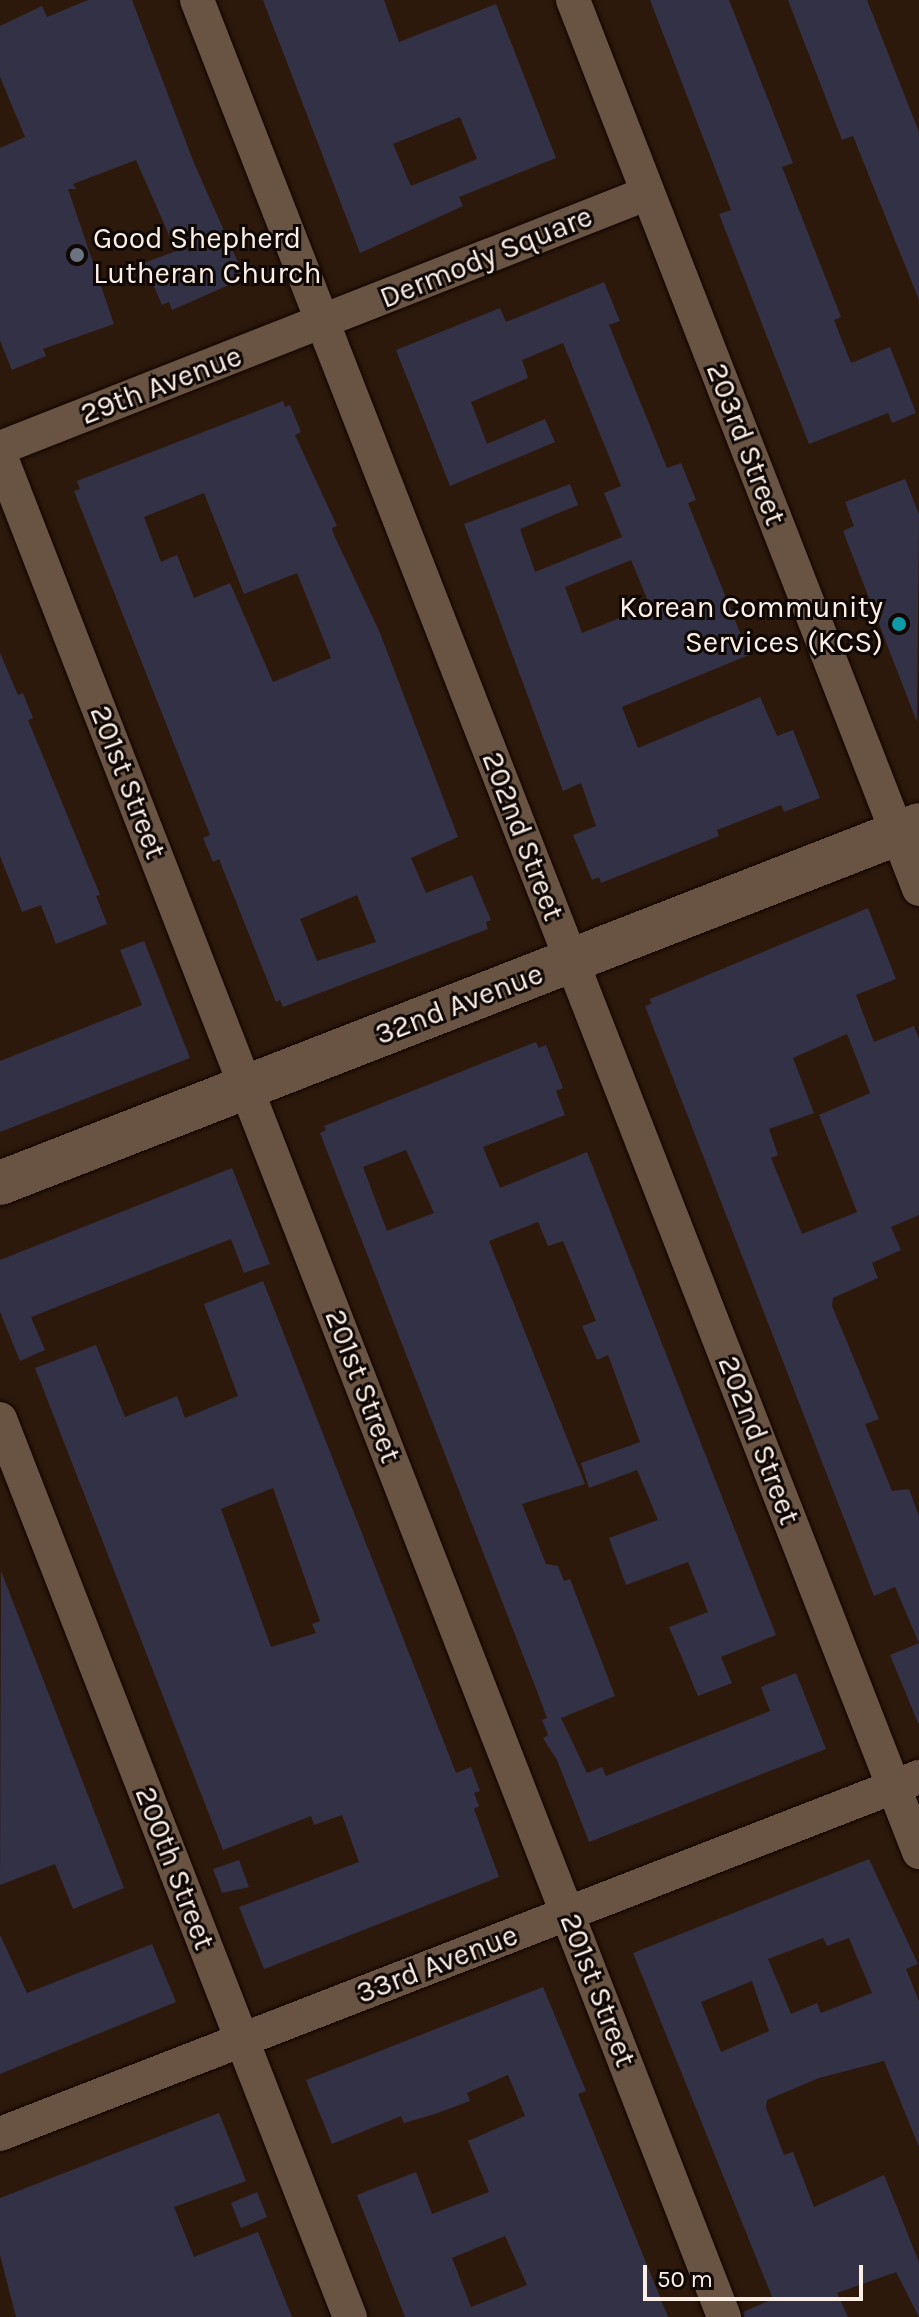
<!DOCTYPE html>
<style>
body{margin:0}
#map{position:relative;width:919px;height:2317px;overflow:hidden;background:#2c190b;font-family:Karla,sans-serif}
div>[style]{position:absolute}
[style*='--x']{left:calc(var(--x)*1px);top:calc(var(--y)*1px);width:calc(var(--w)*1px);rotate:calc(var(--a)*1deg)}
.building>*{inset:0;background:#333146}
.roads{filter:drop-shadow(0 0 2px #130400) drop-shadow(0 0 2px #130400)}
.minor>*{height:34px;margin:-17px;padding:0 17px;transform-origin:17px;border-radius:17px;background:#695343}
.tertiary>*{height:44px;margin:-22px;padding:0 22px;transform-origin:22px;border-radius:22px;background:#695343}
.dots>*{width:22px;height:22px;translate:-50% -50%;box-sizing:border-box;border:4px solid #0e0703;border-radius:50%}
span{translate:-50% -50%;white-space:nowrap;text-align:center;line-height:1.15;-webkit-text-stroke:6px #0e0703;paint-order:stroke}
.poi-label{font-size:30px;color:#fcefe6}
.left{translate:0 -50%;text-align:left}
.right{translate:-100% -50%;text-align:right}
.street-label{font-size:30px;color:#fcefe6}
.scale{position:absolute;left:643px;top:2265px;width:220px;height:36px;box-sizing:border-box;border:4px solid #fcefe6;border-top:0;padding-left:10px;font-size:24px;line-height:28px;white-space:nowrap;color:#fcefe6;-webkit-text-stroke:6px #0e0703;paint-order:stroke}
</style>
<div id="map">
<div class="building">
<div style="clip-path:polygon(88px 0,132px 0,194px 163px,245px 278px,172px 310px,169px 302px,162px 305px,144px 263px,176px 251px,136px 160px,73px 184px,76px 189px,68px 189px,114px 324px,43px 349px,46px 356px,12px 370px,0 341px,0 148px,25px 137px,0 77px,0 26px,42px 6px,47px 17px)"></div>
<div style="clip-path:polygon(evenodd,263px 0,384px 0,399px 42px,496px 4px,556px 158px,459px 197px,463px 206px,360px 253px,263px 0,460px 117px,477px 159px,411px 186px,393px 144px,460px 117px)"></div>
<div style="clip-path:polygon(650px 0,729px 0,793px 163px,782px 167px,841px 317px,834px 320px,851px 363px,890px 347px,916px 413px,892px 423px,888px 413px,809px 444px,719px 214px,731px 210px)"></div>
<div style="clip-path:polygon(788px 0,867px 0,919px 132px,919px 300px,853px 136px,842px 140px)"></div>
<div style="clip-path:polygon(evenodd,604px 282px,620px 321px,609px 325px,667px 468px,681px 463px,696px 500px,688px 503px,749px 655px,622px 707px,638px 748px,760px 697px,777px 736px,793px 730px,820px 798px,784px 812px,781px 805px,717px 830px,719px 836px,601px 883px,599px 877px,592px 880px,573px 835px,596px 826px,581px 783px,563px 791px,464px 524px,570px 484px,578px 505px,520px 529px,535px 572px,622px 537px,604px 493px,621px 486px,563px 343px,522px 360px,528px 378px,471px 402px,487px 444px,545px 419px,555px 442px,450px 486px,396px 350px,500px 308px,506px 322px,604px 282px,631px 560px,650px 606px,582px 633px,565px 587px,631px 560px)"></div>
<div style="clip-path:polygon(evenodd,283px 401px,285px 407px,290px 405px,301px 432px,295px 435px,337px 526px,332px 528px,334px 535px,380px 633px,458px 837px,411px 858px,426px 893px,472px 875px,491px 920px,486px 922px,488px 929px,283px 1007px,280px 1000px,276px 1002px,219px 859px,213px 862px,203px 838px,210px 835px,74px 491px,80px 489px,77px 481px,283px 401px,204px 493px,244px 594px,297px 573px,331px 658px,273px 682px,230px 583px,194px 598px,177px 555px,161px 562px,144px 517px,204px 493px,283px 401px,357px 895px,376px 942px,317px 961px,300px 919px,357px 895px)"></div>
<div style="clip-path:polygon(905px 479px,919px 514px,917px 722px,843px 531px,854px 526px,845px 502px)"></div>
<div style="clip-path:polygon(0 653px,18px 695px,23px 693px,33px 718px,28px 720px,100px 895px,96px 896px,107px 924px,56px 944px,41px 905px,22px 912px,0 856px)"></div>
<div style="clip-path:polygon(evenodd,868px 908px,896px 979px,856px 995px,874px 1042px,914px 1026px,919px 1039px,919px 1215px,891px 1227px,901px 1250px,872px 1263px,878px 1278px,833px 1298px,832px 1306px,879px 1419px,865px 1424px,892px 1491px,909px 1489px,919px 1516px,919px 1643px,895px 1587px,874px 1596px,645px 1006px,651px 1004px,650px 999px,868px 908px,847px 1034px,870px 1093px,819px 1115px,857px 1212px,802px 1234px,771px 1158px,778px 1155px,769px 1129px,814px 1113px,793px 1058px,847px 1034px)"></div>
<div style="clip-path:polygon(144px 941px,190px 1058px,0 1132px,0 1061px,142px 1005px,120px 950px)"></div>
<div style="clip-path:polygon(evenodd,536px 1042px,539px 1048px,546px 1045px,563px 1088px,556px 1091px,565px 1115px,483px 1147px,500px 1188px,587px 1152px,776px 1635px,721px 1657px,732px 1683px,698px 1696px,669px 1627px,708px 1612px,688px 1562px,626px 1585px,609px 1538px,658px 1520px,637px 1470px,589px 1488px,581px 1463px,640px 1442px,608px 1355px,597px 1360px,582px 1326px,596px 1321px,563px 1241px,548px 1246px,538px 1222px,489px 1241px,585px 1484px,522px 1504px,546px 1564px,558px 1566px,564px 1581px,570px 1579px,615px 1696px,561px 1718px,587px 1773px,602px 1767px,606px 1776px,770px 1711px,761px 1687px,796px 1673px,826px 1749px,589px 1842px,557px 1760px,543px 1738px,548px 1735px,542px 1720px,547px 1718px,535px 1686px,320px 1133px,326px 1130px,324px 1126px,536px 1042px,406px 1150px,434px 1213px,387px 1231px,363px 1167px,406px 1150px)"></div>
<div style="clip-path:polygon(232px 1168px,270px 1264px,244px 1273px,231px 1239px,82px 1297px,31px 1317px,45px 1350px,20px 1361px,0 1312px,0 1260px)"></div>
<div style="clip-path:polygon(evenodd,263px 1281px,456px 1773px,471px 1767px,480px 1791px,474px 1793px,479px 1806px,474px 1809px,499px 1877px,264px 1969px,239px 1907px,359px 1862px,342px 1815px,314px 1825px,311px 1816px,223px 1850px,35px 1368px,96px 1345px,125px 1417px,177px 1396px,185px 1418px,238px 1396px,204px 1304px,263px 1281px,273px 1488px,320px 1621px,312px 1624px,316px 1633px,271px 1647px,221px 1509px,273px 1488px)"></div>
<div style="clip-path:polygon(1px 1571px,124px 1888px,73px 1909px,55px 1864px,0 1885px)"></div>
<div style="clip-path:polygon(919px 1643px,919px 1723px,918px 1723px,890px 1655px)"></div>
<div style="clip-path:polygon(evenodd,869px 1859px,918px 1964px,906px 1969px,919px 2001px,919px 2147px,884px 2061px,819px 2078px,767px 2100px,766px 2108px,784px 2155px,793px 2152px,814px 2207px,884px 2175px,919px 2262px,919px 2317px,896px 2272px,837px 2293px,848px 2317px,744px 2317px,743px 2312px,773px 2299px,633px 1953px,869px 1859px,823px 1938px,827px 1946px,849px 1938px,872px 1993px,821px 2013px,817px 2003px,791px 2014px,768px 1959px,823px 1938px,869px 1859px,752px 1981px,769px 2031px,721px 2052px,701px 2002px,752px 1981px)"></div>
<div style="clip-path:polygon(239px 1860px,249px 1887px,222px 1893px,213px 1869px)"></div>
<div style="clip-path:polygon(0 1935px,27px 1993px,152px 1944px,176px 2002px,0 2074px)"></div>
<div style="clip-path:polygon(evenodd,543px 1987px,586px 2091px,578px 2094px,668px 2317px,405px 2317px,357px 2195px,416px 2172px,432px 2214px,489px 2192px,468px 2141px,525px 2116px,508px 2075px,467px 2093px,470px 2101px,435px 2114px,404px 2123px,401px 2116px,332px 2144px,306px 2080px,543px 1987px,505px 2236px,527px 2285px,471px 2307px,452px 2258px,505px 2236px)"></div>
<div style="clip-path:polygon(219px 2113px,246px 2181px,174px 2207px,194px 2257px,258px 2232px,292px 2317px,16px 2317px,0 2255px,0 2198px)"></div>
<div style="clip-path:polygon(257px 2192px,267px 2217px,241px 2228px,231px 2203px)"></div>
</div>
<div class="roads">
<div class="minor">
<div style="--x:197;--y:0;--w:1988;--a:68.7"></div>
<div style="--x:573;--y:0;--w:954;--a:68.73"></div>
<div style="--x:0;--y:448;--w:696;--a:-21.48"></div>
<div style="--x:0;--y:455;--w:1998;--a:68.75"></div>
<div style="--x:0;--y:1419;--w:964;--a:68.71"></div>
<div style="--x:0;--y:2134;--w:986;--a:-21.23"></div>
</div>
<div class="tertiary">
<div style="--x:0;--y:1183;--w:986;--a:-21.28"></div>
</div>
</div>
<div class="dots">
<div style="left:77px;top:255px;background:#6b7280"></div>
<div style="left:899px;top:624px;background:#0f9aa8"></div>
</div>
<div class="poi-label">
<span class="left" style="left:93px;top:255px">Good Shepherd<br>Lutheran Church</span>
<span class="right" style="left:883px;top:624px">Korean Community<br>Services (KCS)</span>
</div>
<div class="street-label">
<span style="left:486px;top:257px;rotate:-22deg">Dermody Square</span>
<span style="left:161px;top:385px;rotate:-21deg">29th Avenue</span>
<span style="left:746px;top:444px;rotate:69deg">203rd Street</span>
<span style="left:128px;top:782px;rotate:69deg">201st Street</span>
<span style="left:523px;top:836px;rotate:69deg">202nd Street</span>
<span style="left:459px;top:1004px;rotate:-21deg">32nd Avenue</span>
<span style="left:363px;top:1386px;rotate:69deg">201st Street</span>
<span style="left:759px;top:1440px;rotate:69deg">202nd Street</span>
<span style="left:175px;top:1868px;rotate:69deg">200th Street</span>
<span style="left:437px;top:1964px;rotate:-21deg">33rd Avenue</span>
<span style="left:598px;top:1990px;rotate:69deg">201st Street</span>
</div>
<div class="scale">50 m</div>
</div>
